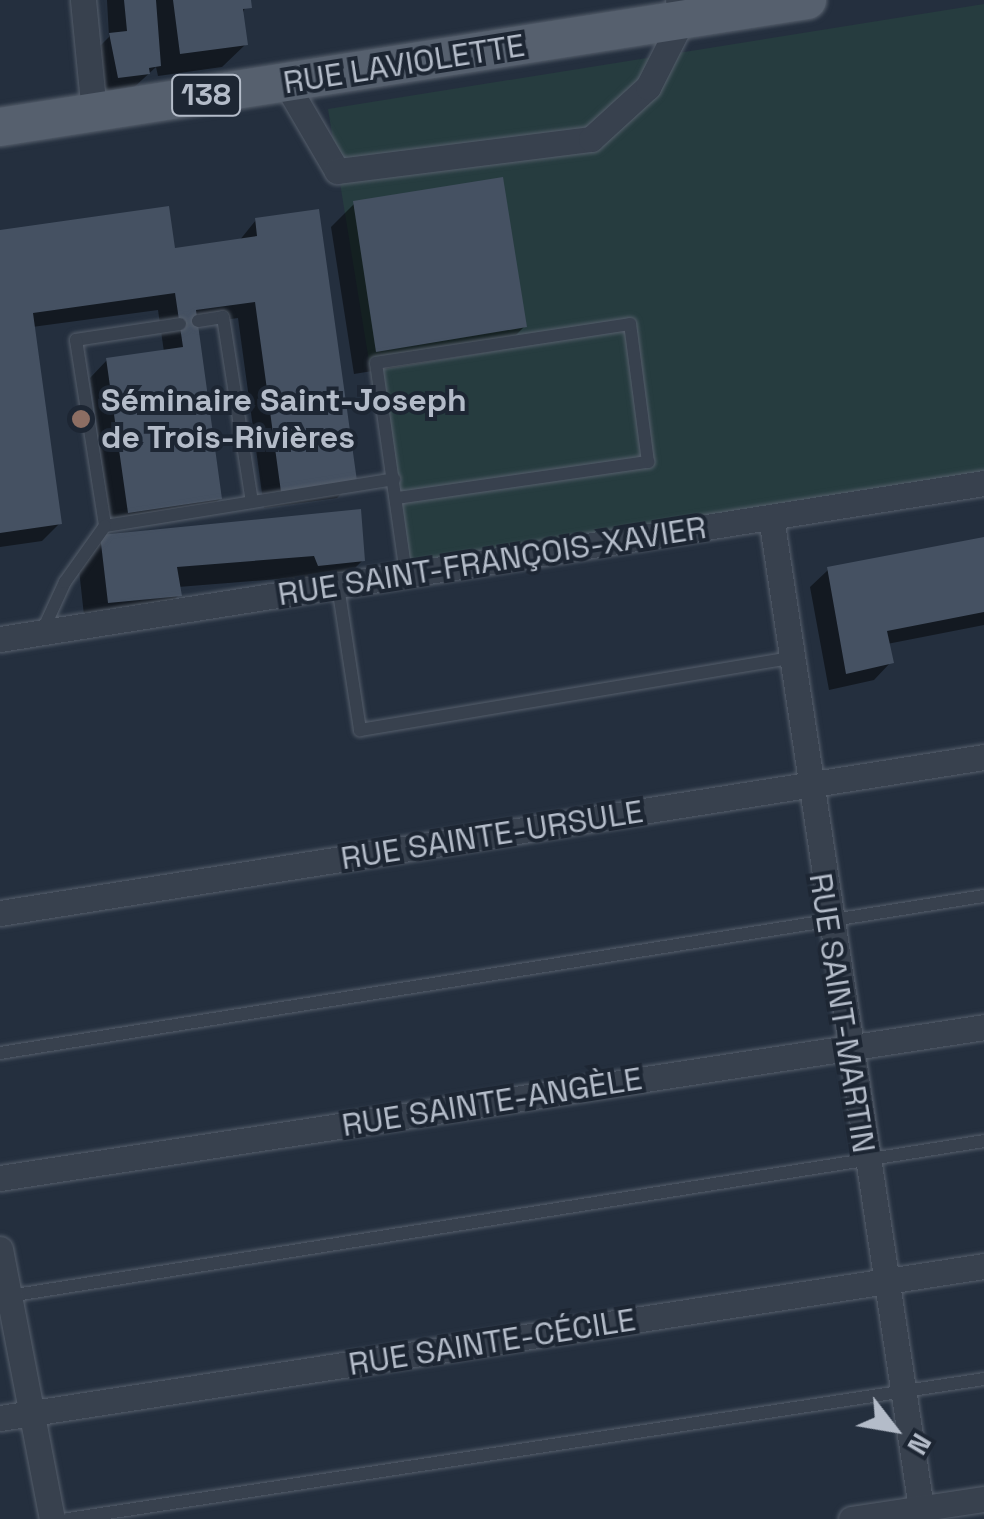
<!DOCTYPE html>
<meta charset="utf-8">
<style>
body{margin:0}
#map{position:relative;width:984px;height:1519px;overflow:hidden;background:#242f3e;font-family:"Space Grotesk",sans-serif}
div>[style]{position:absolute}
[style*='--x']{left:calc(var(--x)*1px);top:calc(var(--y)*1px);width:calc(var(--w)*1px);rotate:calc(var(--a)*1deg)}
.green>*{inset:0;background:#263c3f}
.shadow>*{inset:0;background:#0007}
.building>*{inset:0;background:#455162}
.roads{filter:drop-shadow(0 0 2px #565f6c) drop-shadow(0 0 2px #565f6c)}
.service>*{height:12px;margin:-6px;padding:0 6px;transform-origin:6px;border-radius:6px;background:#38414e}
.minor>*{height:25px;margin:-12.5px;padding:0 12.5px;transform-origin:12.5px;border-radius:12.5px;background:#38414e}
.primary>*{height:38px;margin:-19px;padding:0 19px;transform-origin:19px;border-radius:19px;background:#56606e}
.dots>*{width:28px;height:28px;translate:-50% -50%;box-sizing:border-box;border:5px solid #1d2633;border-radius:50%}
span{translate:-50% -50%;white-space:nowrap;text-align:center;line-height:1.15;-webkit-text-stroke:8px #1d2633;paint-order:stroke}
.shield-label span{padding:2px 8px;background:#1d2633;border:2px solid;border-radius:8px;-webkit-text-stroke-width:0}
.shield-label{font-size:30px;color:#b4bcc9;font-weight:700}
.street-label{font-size:32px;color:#b4bcc9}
.poi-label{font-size:32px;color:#b4bcc9;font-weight:700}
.left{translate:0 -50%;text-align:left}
.north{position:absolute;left:844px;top:1379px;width:100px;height:100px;-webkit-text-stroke:8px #1d2633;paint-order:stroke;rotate:121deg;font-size:28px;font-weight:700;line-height:40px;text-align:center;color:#b4bcc9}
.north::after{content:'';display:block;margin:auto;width:35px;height:45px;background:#b4bcc9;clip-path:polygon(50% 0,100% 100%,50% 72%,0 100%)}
</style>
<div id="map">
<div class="green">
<div style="clip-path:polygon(984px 4px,984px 472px,402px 565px,328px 109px)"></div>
</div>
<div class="shadow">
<div style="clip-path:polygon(107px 0,248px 0,242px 15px,246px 44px,222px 67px,158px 76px,156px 67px,130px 91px,101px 94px,93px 53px,109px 37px)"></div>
<div style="clip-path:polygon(354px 204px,524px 327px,501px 350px,354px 374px,331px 227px)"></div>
<div style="clip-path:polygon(256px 220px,354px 480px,337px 498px,264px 508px,238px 318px,195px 324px,220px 499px,202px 516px,111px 529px,90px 378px,107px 360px,164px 352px,158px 310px,32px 327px,60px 523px,42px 541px,0 547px,0 233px,173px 251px,239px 241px)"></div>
<div style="clip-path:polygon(101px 537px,363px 560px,340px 583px,295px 588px,291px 578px,178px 587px,179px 595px,156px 618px,85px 625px,78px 560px)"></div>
<div style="clip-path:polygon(984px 540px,984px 625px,887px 644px,891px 662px,874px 680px,829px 690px,810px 587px,828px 570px)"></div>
</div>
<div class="building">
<div style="clip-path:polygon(124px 0,156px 0,161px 66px,149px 68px,150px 74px,118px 78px,109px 33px,127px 31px)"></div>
<div style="clip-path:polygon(173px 0,251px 0,252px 8px,243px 9px,248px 45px,180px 54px)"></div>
<div style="clip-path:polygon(503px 177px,527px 327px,376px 352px,353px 201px)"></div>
<div style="clip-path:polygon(169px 206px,175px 248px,257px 236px,255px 218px,319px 209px,357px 481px,281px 492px,255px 302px,196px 310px,222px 499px,128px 513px,106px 358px,183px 347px,175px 293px,33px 313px,62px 524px,0 533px,0 230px)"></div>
<div style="clip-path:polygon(361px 509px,365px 561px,318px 566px,314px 556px,177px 567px,182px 596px,108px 603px,100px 535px)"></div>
<div style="clip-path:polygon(984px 537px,984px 612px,887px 631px,894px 663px,846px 674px,827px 567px)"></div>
</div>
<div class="roads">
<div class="service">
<div style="--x:198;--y:321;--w:25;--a:-9"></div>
<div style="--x:223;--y:317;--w:187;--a:81.1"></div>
<div style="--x:180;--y:324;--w:105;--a:171.3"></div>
<div style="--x:76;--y:340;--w:188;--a:81.1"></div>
<div style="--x:105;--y:526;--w:293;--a:-9.2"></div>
<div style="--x:397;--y:498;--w:254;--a:-8.2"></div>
<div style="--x:648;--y:462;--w:139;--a:-97.4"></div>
<div style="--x:630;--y:324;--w:257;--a:171.3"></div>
<div style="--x:376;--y:363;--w:214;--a:81.9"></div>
<div style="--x:338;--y:586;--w:146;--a:81.3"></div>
<div style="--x:360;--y:730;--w:437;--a:-9.5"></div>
<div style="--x:43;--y:630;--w:53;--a:-65.4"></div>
<div style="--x:65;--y:582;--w:69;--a:-54.5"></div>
<div style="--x:0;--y:1053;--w:996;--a:-9.07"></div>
<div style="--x:9;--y:1296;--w:987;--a:-9.03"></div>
<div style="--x:68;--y:1519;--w:927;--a:-8.69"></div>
</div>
<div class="minor">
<div style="--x:83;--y:0;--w:114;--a:84.4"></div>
<div style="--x:285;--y:82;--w:103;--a:59.7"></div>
<div style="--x:337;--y:171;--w:256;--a:-7.2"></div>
<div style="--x:591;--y:139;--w:77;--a:-42.4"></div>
<div style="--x:648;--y:87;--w:75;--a:-63.1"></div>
<div style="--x:682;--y:20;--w:20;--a:-101"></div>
<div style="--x:771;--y:517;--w:1002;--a:81.39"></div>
<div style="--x:0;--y:639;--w:996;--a:-9.01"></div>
<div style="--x:0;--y:913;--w:996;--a:-9.01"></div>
<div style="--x:0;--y:1178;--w:996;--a:-8.72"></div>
<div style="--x:0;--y:1249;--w:275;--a:79.1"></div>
<div style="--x:0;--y:1418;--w:996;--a:-8.78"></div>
<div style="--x:851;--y:1519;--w:134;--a:-8.6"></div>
</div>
<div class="primary">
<div style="--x:0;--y:127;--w:817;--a:-8.94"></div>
</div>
</div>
<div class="dots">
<div style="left:81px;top:419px;background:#8d6e63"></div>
</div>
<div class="shield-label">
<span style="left:206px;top:95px">138</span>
</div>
<div class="street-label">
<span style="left:404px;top:64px;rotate:-9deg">RUE LAVIOLETTE</span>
<span style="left:492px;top:561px;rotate:-9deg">RUE SAINT-FRANÇOIS-XAVIER</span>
<span style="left:492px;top:835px;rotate:-9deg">RUE SAINTE-URSULE</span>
<span style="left:842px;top:1013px;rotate:81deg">RUE SAINT-MARTIN</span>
<span style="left:492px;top:1102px;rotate:-9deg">RUE SAINTE-ANGÈLE</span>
<span style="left:492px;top:1342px;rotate:-9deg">RUE SAINTE-CÉCILE</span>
</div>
<div class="poi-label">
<span class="left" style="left:101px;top:419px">Séminaire Saint-Joseph<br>de Trois‑Rivières</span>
</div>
<div class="north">N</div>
</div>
